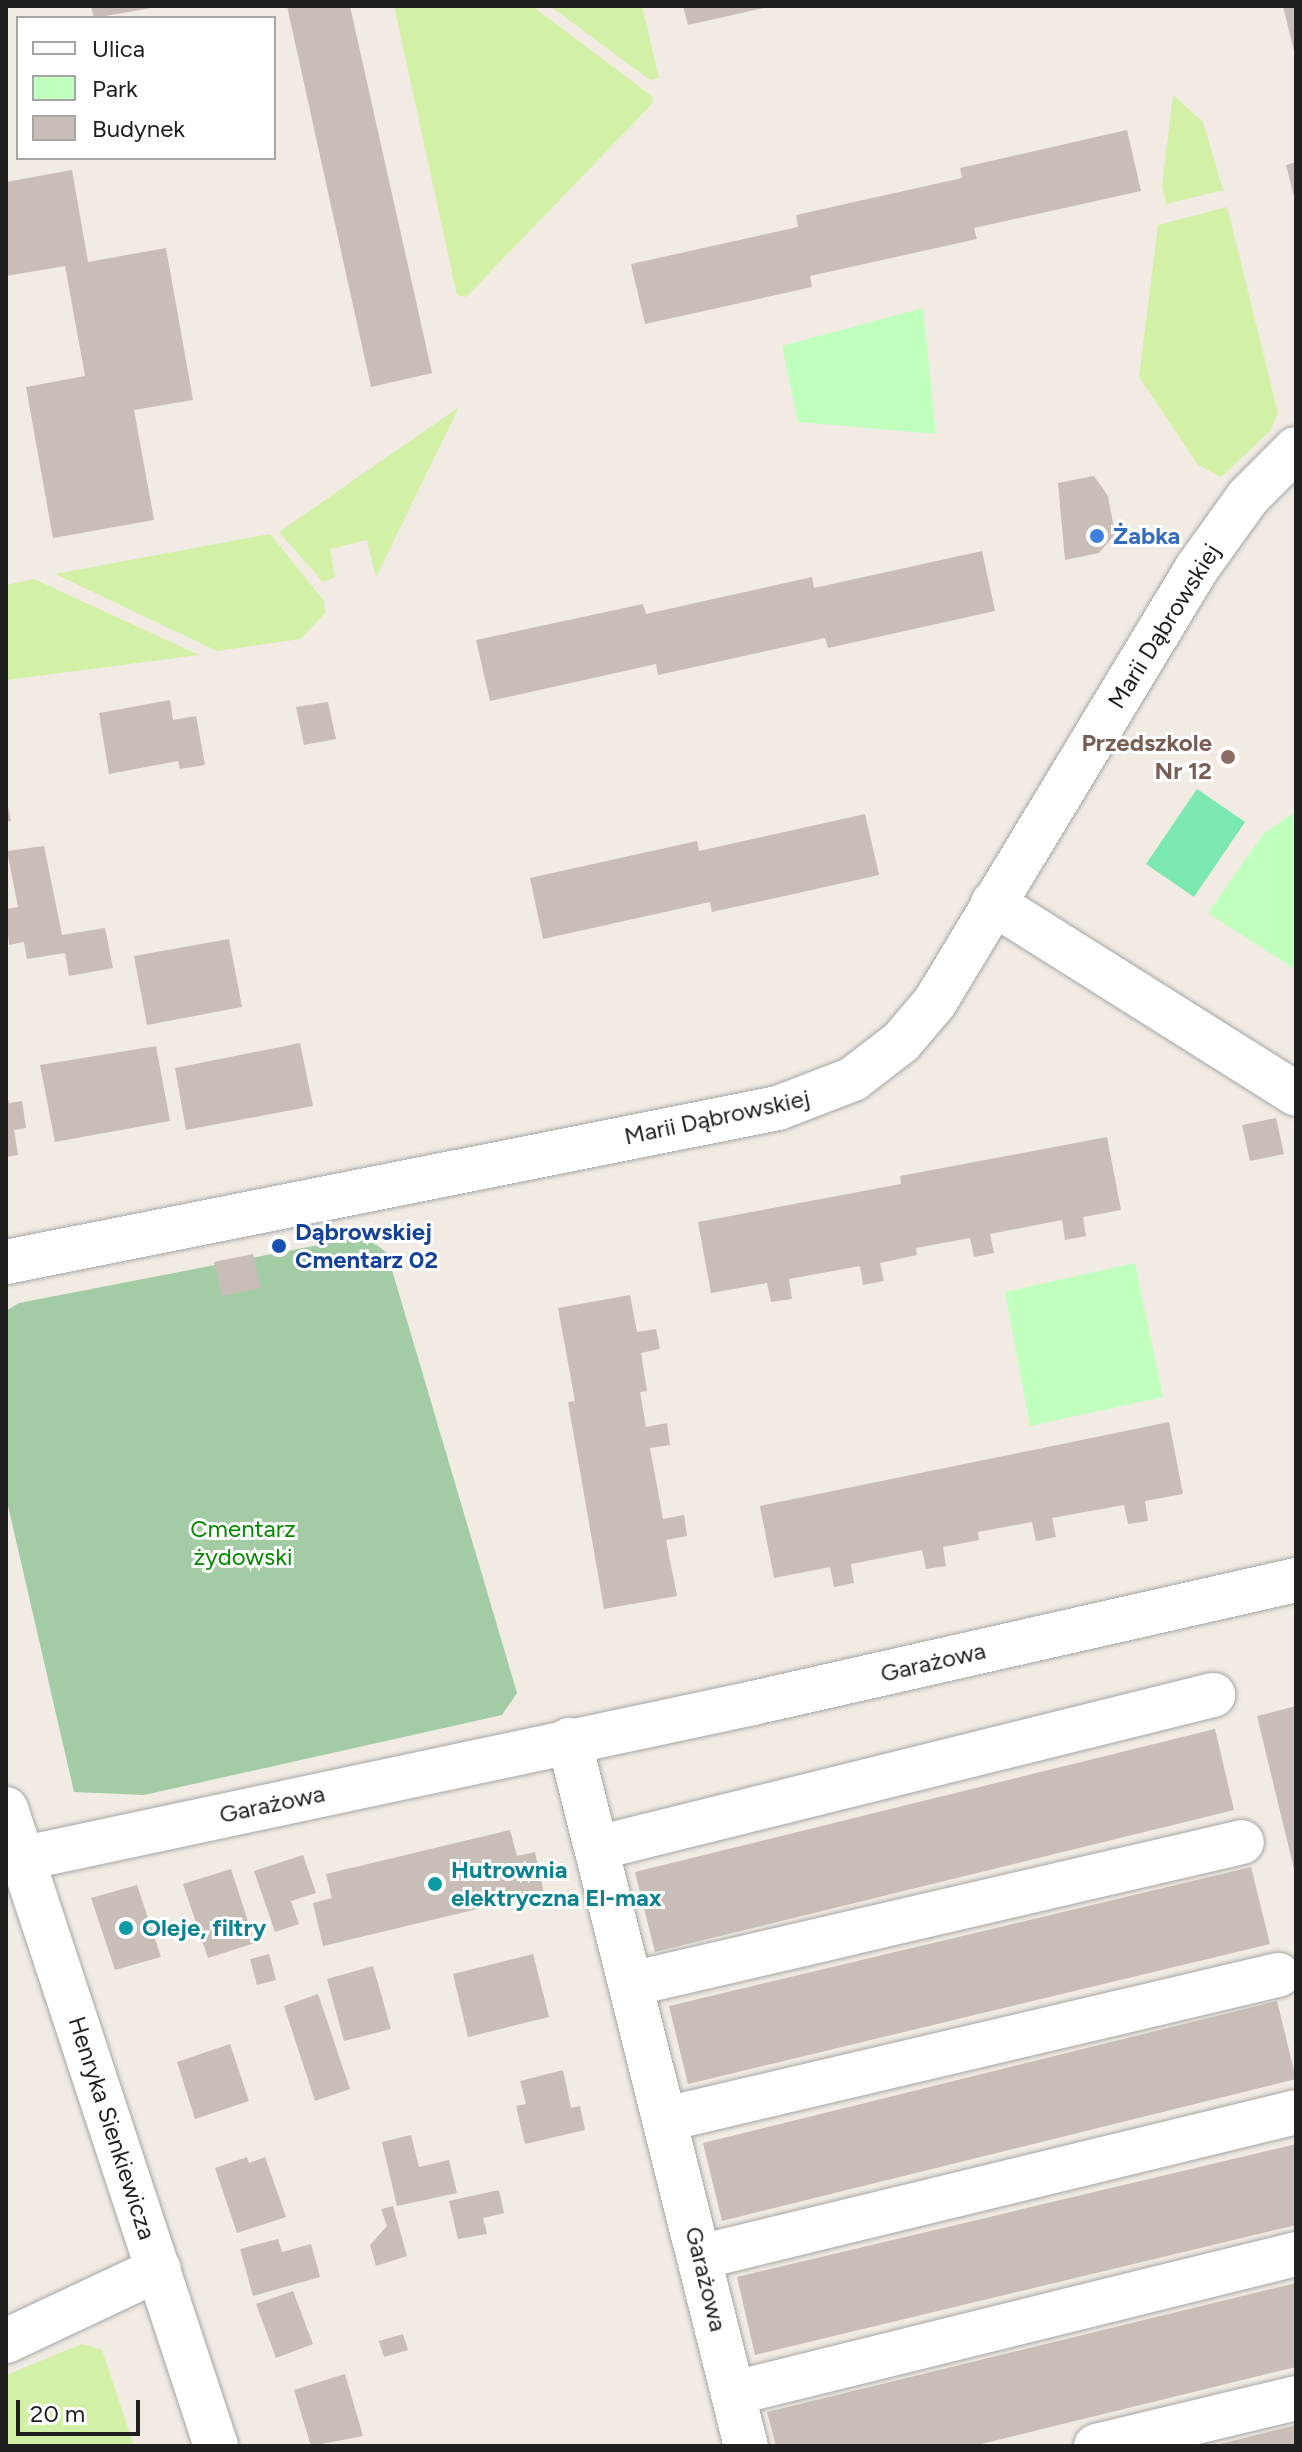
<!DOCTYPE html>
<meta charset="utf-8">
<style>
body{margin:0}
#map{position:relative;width:1302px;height:2452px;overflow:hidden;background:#f1ebe4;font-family:Figtree,sans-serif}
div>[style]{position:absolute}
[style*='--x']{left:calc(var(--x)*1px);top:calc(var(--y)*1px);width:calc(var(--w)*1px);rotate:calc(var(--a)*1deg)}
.grass>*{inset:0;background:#d2f0a6}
.cemetery>*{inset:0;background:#a3cca5}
.park>*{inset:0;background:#c0ffbe}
.pitch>*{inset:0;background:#7be7b1}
.building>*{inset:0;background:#c9bdb7}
.roads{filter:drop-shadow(0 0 2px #a6a6a6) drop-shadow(0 0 2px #a6a6a6)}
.minor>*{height:44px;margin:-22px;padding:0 22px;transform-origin:22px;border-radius:22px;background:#fff}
.dots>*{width:22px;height:22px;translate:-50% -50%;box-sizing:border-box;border:4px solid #fff;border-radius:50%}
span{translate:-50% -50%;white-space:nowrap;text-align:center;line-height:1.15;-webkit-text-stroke:6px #fff;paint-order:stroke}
.shop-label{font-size:24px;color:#366cbe;font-weight:700}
.left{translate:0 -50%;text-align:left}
.street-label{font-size:24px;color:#1f1f1f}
.education-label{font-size:24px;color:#785e54;font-weight:700}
.right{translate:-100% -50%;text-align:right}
.transit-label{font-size:24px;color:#164399;font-weight:700}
.park-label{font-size:24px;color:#058901}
.culture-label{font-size:24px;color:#0d838f;font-weight:700}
.frame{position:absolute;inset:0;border:8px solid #1f1f1f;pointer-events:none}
.legend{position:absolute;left:16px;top:16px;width:260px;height:144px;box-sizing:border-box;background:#fff;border:2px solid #a5a5a5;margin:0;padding:10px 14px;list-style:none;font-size:24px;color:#1f1f1f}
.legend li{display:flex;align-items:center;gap:16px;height:40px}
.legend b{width:40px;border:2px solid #a5a5a5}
.scale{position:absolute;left:16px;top:2400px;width:124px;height:36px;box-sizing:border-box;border:4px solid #1f1f1f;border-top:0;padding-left:10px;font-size:24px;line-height:28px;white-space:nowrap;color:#1f1f1f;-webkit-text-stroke:6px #fff;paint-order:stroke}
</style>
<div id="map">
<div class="grass">
<div style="clip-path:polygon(394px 6px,532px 6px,653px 97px,652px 104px,466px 297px,457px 295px)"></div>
<div style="clip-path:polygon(550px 6px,642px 6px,659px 78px,650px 80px)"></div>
<div style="clip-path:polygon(1173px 95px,1203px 122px,1223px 190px,1166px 204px,1162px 185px)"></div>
<div style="clip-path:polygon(1227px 207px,1278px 413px,1270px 431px,1221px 477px,1198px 465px,1139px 377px,1158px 225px)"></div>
<div style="clip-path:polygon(459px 407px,376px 577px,367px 540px,330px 549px,335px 577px,323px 582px,279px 532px)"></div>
<div style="clip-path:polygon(270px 534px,324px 601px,325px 613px,300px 639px,217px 651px,55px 574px)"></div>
<div style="clip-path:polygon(34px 579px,199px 655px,6px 680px,6px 585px)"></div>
<div style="clip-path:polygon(82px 2344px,102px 2350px,134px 2446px,6px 2446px,6px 2375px)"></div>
</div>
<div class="cemetery">
<div style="clip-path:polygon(365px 1236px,387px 1253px,517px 1693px,502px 1715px,144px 1795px,74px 1792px,6px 1497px,6px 1311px,19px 1303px)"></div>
</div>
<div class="park">
<div style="clip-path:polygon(923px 308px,936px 434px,798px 422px,782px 346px)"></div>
<div style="clip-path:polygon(1296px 811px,1296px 970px,1208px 913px,1263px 834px)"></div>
<div style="clip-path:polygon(1135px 1263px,1163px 1397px,1030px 1426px,1005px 1292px)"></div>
</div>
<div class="pitch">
<div style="clip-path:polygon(1197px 789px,1245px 822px,1194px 897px,1146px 864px)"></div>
</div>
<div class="building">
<div style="clip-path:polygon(91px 6px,156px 6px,157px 7px,94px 18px)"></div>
<div style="clip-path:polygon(287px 6px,350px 6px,432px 373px,371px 387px)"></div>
<div style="clip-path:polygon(683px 6px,768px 6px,769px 7px,688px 25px)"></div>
<div style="clip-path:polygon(1283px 6px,1296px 6px,1296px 55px,1295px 55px)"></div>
<div style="clip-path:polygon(1127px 130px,1141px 191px,974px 228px,977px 239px,810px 276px,812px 287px,645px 324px,631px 264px,798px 227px,796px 215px,962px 178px,960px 168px)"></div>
<div style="clip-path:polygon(1296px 162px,1296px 200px,1295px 200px,1286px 165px)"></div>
<div style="clip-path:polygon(72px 170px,88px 262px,166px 248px,193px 400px,134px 410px,154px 520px,53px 538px,26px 387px,85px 376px,65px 266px,6px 276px,6px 182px)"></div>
<div style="clip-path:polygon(1094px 476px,1108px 496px,1115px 534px,1099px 553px,1065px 560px,1058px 483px)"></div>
<div style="clip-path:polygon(982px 551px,995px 611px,828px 648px,825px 638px,658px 675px,656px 664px,490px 701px,476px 640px,643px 604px,646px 614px,812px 577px,814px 588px)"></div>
<div style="clip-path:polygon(170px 700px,173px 720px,196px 716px,205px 765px,180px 769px,178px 761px,109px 774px,99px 713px)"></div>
<div style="clip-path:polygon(328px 702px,336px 739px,304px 745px,296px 707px)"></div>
<div style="clip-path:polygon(7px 802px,11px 821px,6px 822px,6px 803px)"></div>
<div style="clip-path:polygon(865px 814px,879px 875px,712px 912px,710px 902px,543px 939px,530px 878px,697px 841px,699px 851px)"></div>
<div style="clip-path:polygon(44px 846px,62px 935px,105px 928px,113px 968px,69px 976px,65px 953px,27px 959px,24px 942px,9px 945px,6px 909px,18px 907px,7px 851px)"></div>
<div style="clip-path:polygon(229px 939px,242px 1007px,147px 1025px,134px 956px)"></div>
<div style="clip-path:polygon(300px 1043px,313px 1106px,186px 1130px,175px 1068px)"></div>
<div style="clip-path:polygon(156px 1046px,170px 1121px,55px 1142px,40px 1065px)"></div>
<div style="clip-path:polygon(6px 1092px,9px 1103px,22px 1101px,26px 1128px,14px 1130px,18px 1155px,6px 1157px)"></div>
<div style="clip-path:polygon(1276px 1118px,1284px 1154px,1250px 1161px,1242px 1125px)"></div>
<div style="clip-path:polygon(1107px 1137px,1121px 1210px,1083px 1217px,1086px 1236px,1065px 1240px,1062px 1220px,990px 1234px,994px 1253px,974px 1257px,970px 1238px,916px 1248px,917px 1255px,880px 1263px,884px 1281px,863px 1285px,860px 1266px,789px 1279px,792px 1299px,771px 1302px,767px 1283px,711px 1293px,698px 1222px,901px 1184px,900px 1176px)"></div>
<div style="clip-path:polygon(253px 1254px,261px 1288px,222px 1296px,214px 1262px)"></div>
<div style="clip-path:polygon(630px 1295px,637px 1332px,656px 1329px,660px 1349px,641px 1353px,647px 1391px,640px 1392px,646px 1427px,667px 1423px,670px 1445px,650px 1448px,663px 1519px,684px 1515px,687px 1536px,666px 1540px,677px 1596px,604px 1609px,568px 1402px,575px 1401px,558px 1308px)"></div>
<div style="clip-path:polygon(1169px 1422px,1183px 1494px,1145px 1501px,1148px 1521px,1128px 1524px,1124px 1505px,1052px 1518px,1056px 1537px,1036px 1541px,1032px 1522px,978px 1532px,979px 1540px,943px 1547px,946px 1566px,926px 1569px,922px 1550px,851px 1564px,854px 1583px,834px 1587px,830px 1567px,774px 1578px,760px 1506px)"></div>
<div style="clip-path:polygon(1296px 1706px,1296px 1873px,1295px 1873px,1257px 1716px)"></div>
<div style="clip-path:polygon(1215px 1729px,1234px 1810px,655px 1952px,635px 1872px)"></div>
<div style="clip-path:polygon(510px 1830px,517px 1856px,535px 1852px,544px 1893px,323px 1946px,313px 1903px,332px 1898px,326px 1874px)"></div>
<div style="clip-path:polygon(303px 1855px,316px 1893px,291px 1901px,299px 1924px,275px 1932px,254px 1871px)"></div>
<div style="clip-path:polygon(1251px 1867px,1270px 1944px,688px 2084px,669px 2006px)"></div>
<div style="clip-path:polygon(231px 1869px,255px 1943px,208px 1958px,183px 1884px)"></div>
<div style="clip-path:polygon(137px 1885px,161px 1957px,115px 1970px,91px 1898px)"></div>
<div style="clip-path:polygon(269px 1954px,276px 1980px,257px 1985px,250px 1959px)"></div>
<div style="clip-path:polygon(533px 1954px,549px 2017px,468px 2037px,453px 1974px)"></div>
<div style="clip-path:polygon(373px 1966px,391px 2029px,344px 2041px,327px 1979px)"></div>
<div style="clip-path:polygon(318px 1994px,350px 2089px,315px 2101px,284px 2006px)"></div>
<div style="clip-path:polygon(1277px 2001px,1296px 2079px,722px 2221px,703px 2143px)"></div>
<div style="clip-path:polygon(230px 2044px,249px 2101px,195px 2119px,177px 2062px)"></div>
<div style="clip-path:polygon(563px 2070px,571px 2108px,580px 2106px,585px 2130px,525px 2144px,516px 2106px,526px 2104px,520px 2081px)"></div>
<div style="clip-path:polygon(411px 2135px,419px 2167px,449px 2160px,457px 2193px,397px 2206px,382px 2142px)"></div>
<div style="clip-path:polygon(1296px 2144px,1296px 2225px,755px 2355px,737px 2277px)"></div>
<div style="clip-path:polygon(247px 2157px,249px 2163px,265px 2157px,286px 2217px,237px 2233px,215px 2168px)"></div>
<div style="clip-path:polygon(499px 2190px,504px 2213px,483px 2218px,487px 2234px,458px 2239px,449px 2201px)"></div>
<div style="clip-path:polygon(393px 2206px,407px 2256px,376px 2266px,370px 2245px,387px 2226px,381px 2209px)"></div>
<div style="clip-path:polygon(278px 2239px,282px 2252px,311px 2244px,320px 2277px,253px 2296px,240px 2249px)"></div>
<div style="clip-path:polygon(1296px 2283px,1296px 2367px,973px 2446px,776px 2446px,767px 2412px)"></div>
<div style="clip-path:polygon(293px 2291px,313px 2344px,276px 2358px,256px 2304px)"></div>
<div style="clip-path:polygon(403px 2334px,408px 2350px,384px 2357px,379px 2341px)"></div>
<div style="clip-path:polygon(345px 2374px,363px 2436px,311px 2446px,294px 2390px)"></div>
<div style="clip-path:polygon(1296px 2425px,1296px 2446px,1216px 2446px,1216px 2445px)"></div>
</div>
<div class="roads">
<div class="minor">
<div style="--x:993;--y:903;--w:358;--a:32.2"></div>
<div style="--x:6;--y:1262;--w:787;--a:-11.28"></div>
<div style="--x:778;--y:1108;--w:80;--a:-21.1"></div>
<div style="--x:853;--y:1079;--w:61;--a:-37.6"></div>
<div style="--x:901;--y:1042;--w:52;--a:-49.6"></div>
<div style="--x:935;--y:1002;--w:507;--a:-58.88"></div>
<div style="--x:1197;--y:568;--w:87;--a:-54.3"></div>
<div style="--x:1248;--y:497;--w:68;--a:-45"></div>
<div style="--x:569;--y:1740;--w:728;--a:75.93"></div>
<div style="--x:6;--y:1809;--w:671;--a:71.75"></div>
<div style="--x:597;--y:1848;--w:635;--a:-13.95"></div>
<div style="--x:6;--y:1862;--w:764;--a:-12.02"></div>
<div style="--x:753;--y:1703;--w:557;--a:-12.76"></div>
<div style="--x:631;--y:1984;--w:627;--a:-13.08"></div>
<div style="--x:666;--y:2119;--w:629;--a:-13.24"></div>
<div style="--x:700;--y:2257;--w:613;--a:-13.67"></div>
<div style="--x:6;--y:2341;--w:169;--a:-25.2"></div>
<div style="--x:734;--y:2393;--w:579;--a:-13.89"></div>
<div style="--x:1096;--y:2446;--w:206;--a:-13.5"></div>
</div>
</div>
<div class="dots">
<div style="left:1097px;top:536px;background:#3f7fe0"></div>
<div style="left:1228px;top:757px;background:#8d6e63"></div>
<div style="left:279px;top:1246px;background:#1a4fb4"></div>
<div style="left:435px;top:1884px;background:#0f9aa8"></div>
<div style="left:126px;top:1928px;background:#0f9aa8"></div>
</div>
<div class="shop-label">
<span class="left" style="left:1113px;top:536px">Żabka</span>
</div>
<div class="street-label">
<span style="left:1164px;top:626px;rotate:-58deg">Marii Dąbrowskiej</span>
<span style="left:717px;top:1117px;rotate:-12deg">Marii Dąbrowskiej</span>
<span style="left:933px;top:1662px;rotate:-13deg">Garażowa</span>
<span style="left:272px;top:1804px;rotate:-12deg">Garażowa</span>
<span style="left:112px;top:2128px;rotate:72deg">Henryka Sienkiewicza</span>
<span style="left:706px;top:2279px;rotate:76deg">Garażowa</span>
</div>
<div class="education-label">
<span class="right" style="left:1212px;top:757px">Przedszkole<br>Nr 12</span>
</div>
<div class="transit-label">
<span class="left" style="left:295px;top:1246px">Dąbrowskiej<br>Cmentarz 02</span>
</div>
<div class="park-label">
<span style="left:243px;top:1543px">Cmentarz<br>żydowski</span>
</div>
<div class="culture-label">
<span class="left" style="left:451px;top:1884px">Hutrownia<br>elektryczna El-max</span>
<span class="left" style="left:142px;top:1928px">Oleje, filtry</span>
</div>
<div class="frame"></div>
<ul class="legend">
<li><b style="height:10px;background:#fff"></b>Ulica</li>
<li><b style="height:22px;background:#c0ffbe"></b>Park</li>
<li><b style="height:22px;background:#c9bdb7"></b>Budynek</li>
</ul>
<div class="scale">20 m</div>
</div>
